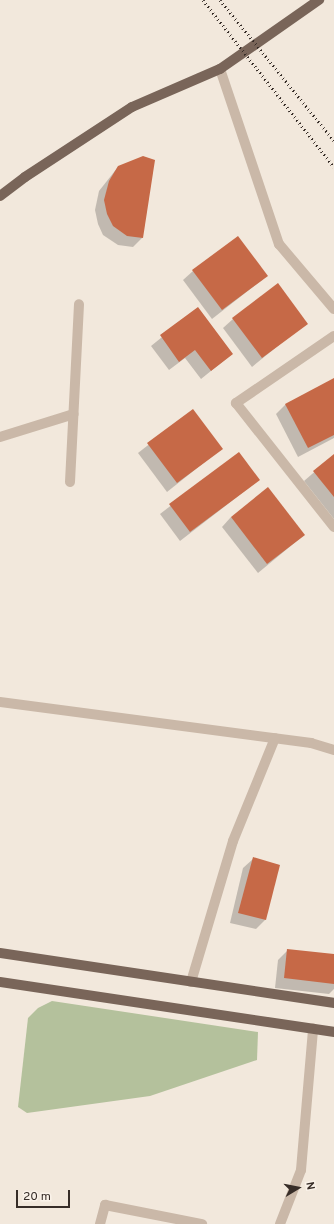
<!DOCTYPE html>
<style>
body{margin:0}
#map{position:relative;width:334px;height:1224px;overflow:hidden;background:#f2e8dc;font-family:Overpass,sans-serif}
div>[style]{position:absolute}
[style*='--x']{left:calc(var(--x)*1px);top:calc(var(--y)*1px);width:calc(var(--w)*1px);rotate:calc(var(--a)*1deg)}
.green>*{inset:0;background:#b4c19c}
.shadow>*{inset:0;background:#0003}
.building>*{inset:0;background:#c66947}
.minor>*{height:10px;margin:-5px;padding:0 5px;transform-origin:5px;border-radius:5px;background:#cab8a8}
.major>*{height:10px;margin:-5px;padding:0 5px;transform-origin:5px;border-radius:5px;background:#796559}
.rail>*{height:3px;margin-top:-1.5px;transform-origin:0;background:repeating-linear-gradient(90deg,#372d28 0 1px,transparent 0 4px)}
span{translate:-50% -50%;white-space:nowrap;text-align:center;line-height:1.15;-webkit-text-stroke:3.5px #faf2e9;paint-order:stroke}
.north{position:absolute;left:278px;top:1168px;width:40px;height:40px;-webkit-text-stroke:3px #faf2e9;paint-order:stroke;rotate:80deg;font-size:11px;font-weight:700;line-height:16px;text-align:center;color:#372d28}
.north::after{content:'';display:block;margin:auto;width:14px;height:18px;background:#372d28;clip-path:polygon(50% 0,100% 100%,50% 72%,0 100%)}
.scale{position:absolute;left:16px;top:1190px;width:54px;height:18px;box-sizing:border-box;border:2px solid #372d28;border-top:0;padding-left:5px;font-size:12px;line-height:14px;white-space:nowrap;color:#372d28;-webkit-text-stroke:3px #faf2e9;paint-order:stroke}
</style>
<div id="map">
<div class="green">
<div style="clip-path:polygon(52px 1001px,258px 1032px,257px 1060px,150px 1096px,27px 1113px,18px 1107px,28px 1018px,38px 1008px)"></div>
</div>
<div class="shadow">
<div style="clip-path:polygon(154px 161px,142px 238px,133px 247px,118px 245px,103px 235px,98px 224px,95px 210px,99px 191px,118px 167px)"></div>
<div style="clip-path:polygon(193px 271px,267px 276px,212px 319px,183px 280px)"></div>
<div style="clip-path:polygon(198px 308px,232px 354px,201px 379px,185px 358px,169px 370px,151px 346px)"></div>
<div style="clip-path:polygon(233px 319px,306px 323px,252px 367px,223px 328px)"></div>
<div style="clip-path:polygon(334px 379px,334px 438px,298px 457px,276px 414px,285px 405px)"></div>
<div style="clip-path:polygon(193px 410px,221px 449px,167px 492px,138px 453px)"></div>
<div style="clip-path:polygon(239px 453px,259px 480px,180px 541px,160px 514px)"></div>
<div style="clip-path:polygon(334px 455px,334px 519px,304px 481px)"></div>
<div style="clip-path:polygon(231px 517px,304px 535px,258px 573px,222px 527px)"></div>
<div style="clip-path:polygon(253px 859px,279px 865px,265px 920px,256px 929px,230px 923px,243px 868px)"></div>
<div style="clip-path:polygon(288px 950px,334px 955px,334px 989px,329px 994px,275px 988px,278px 960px)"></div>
</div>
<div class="building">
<div style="clip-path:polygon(143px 156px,155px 160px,143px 238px,127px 236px,113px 226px,107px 214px,104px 200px,109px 181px,118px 166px)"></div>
<div style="clip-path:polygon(238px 236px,268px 276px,222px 310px,192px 270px)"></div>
<div style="clip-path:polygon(278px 283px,308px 324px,262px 358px,232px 318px)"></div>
<div style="clip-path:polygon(198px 307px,233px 354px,211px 371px,195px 350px,179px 362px,160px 335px)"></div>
<div style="clip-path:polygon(334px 378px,334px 435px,308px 448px,285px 404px)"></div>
<div style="clip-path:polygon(193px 409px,223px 449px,177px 483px,147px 443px)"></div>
<div style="clip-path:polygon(239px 452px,260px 480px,190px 532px,169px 504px)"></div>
<div style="clip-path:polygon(334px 454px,334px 497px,313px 471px)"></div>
<div style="clip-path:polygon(268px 487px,305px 535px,267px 564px,231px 517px)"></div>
<div style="clip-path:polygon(253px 857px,280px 865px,266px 920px,238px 913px)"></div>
<div style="clip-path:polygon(287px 949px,334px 954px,334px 984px,284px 978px)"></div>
</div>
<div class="minor">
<div style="--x:220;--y:69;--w:185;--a:71.4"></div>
<div style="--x:279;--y:244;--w:85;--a:49.8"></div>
<div style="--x:334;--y:336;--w:119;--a:145.6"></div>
<div style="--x:236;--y:403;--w:158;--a:51.7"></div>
<div style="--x:0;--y:437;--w:77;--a:-17.3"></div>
<div style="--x:70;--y:482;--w:178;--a:-87.1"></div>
<div style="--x:0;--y:702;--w:314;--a:7.5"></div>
<div style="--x:311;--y:743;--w:24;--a:17"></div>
<div style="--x:191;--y:982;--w:147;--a:-73.4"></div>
<div style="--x:233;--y:841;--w:111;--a:-67.8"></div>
<div style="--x:100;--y:1224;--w:20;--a:-75"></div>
<div style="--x:105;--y:1205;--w:99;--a:11.1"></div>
<div style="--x:280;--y:1224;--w:58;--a:-68.7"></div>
<div style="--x:301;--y:1170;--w:142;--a:-85.1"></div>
</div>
<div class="major">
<div style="--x:0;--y:196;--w:31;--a:-37"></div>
<div style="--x:25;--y:177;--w:128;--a:-33.2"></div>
<div style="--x:132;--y:107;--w:96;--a:-23.4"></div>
<div style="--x:220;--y:69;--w:121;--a:-34.9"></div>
<div style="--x:0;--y:953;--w:338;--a:8.5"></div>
<div style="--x:0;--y:982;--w:338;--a:8.5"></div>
</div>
<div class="rail">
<div style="--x:203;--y:0;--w:212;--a:51.9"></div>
<div style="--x:220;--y:0;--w:181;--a:51"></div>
</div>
<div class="north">N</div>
<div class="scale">20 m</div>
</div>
